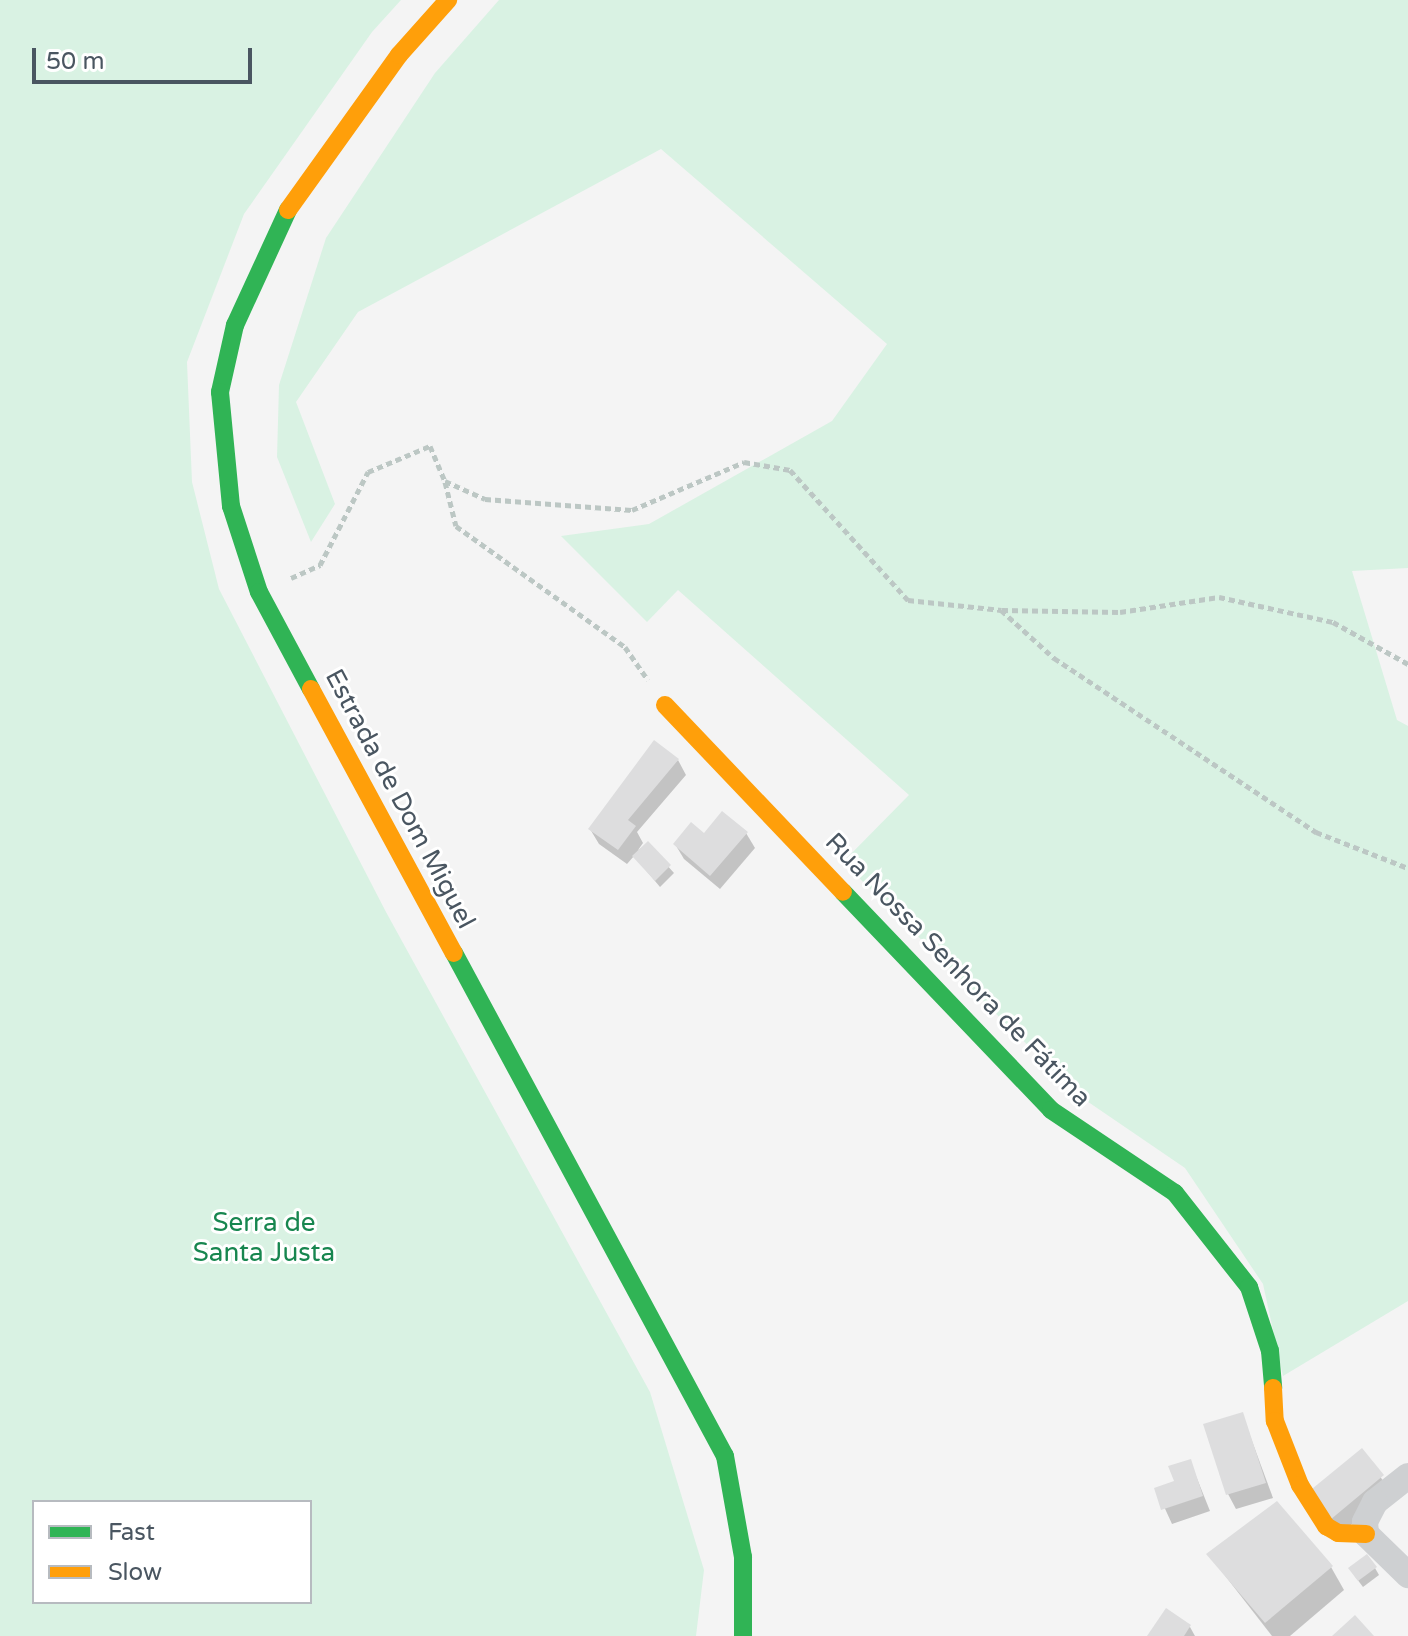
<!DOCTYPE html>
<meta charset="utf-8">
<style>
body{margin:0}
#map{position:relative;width:1408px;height:1636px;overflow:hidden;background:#f4f4f4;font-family:"Varela Round",sans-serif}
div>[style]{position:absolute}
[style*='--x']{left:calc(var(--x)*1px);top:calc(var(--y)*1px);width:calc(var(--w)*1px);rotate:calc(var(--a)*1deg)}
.green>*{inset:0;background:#d9f2e3}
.shadow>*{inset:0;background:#0003}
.building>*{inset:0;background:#ddddde}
.path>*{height:5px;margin-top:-2.5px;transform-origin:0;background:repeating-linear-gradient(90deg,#bcc7c4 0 6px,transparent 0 10px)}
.street>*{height:26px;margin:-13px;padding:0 13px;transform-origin:13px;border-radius:13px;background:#ced0d2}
.fast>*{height:18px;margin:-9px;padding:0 9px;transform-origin:9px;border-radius:9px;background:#30b455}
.slow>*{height:18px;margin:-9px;padding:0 9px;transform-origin:9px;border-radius:9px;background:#ff9f0a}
span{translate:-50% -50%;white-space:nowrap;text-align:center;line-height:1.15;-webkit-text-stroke:6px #fff;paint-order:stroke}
.street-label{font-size:26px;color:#4a5661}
.park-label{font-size:26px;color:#17864f}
.legend{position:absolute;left:32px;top:1500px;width:280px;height:104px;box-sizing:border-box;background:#fff;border:2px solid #b7bbc0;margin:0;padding:10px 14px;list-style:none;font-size:24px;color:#4a5661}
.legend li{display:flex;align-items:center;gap:16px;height:40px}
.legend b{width:40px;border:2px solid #b7bbc0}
.scale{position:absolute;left:32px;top:48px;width:220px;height:36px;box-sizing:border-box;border:4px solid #4a5661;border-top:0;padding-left:10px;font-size:24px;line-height:28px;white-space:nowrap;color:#4a5661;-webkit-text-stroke:6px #fff;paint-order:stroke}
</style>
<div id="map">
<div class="green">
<div style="clip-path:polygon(evenodd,0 0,401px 0,372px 32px,244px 214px,187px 362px,192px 482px,219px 589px,386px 912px,650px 1392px,704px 1570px,696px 1636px,0 1636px,0 0,310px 1502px,310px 1602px,34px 1602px,34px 1502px,310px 1502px)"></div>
<div style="clip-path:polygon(499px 0,1408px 0,1408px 568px,1352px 571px,1397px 720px,1408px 726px,1408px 1301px,1283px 1376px,1263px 1284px,1185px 1168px,1078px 1095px,843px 862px,909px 795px,678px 590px,647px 622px,561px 536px,649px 524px,832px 421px,887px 344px,661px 149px,358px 312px,296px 402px,335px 504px,311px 542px,277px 457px,279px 385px,326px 238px,435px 73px)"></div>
</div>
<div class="shadow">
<div style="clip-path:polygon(678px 760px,686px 775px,637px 832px,643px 843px,638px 850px,648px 844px,674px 873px,660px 887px,634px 856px,627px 864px,599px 844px,590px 829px)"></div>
<div style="clip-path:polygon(746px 833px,755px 848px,720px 889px,684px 859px,675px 844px)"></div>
<div style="clip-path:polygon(1242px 1414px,1273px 1498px,1236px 1509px,1228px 1494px)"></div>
<div style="clip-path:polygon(1362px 1451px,1391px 1492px,1340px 1534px,1318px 1508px)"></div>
<div style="clip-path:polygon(1190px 1461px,1210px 1511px,1172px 1524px,1156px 1489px,1176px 1482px)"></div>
<div style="clip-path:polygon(1209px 1555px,1331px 1567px,1344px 1590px,1290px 1636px,1272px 1636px)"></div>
<div style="clip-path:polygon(1375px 1568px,1379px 1575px,1363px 1587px,1354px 1575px)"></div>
<div style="clip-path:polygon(1190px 1627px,1195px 1636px,1149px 1636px)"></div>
</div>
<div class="building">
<div style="clip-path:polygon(654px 740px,679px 759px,628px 820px,636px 826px,618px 850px,588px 829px)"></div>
<div style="clip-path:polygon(722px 811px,748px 832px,710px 876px,673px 844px,691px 822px,704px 833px)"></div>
<div style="clip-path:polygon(648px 841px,671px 865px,655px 881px,632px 856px)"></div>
<div style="clip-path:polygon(1243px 1412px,1266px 1483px,1226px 1495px,1203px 1424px)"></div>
<div style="clip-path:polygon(1362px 1448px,1384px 1475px,1330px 1520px,1307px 1493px)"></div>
<div style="clip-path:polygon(1191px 1459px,1203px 1496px,1161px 1510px,1154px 1488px,1174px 1481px,1168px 1466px)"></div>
<div style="clip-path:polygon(1277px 1501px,1333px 1566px,1265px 1623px,1206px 1554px)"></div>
<div style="clip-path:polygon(1367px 1554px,1377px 1567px,1358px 1581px,1348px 1568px)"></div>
<div style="clip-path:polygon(1166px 1608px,1191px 1625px,1184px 1636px,1147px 1636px)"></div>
<div style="clip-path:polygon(1355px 1615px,1374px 1636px,1332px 1636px)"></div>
</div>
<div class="path">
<div style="--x:445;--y:482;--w:45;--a:76"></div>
<div style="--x:456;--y:526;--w:208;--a:35.6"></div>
<div style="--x:625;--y:647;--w:40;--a:55.1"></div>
<div style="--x:291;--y:578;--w:32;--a:-24"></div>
<div style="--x:320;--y:565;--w:105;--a:-62.7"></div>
<div style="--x:368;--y:472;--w:67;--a:-22.8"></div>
<div style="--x:430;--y:446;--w:38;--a:67"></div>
<div style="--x:445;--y:481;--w:44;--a:24.2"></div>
<div style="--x:485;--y:499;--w:147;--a:4.3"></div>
<div style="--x:632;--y:510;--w:122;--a:-23.2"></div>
<div style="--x:744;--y:462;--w:47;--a:9.9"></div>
<div style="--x:790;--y:470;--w:176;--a:47.8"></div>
<div style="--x:908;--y:600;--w:94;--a:6.1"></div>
<div style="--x:1001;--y:610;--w:72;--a:42.2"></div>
<div style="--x:1054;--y:658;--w:315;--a:33.6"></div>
<div style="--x:1316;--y:832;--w:99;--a:21.4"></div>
<div style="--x:1002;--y:610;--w:118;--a:1"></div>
<div style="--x:1120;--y:612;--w:100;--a:-8.6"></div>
<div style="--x:1219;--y:597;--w:117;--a:12.4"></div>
<div style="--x:1333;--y:622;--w:86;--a:29.2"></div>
</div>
<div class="street">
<div style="--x:1408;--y:1476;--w:42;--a:141.8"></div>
<div style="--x:1375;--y:1502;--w:22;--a:117"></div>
<div style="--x:1365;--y:1522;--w:12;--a:85"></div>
<div style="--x:1366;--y:1534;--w:59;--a:44.3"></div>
</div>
<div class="fast">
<div style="--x:288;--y:210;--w:127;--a:114.7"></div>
<div style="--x:235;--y:325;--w:69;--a:102.6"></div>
<div style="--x:220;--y:392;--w:115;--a:84.5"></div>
<div style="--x:231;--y:506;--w:90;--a:72"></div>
<div style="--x:259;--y:592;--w:110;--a:61.8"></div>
<div style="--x:843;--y:892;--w:301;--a:46.3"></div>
<div style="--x:1051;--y:1110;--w:149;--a:33.8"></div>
<div style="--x:1175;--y:1193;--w:120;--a:51.8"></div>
<div style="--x:1249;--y:1287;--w:67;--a:71.8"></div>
<div style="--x:1270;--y:1351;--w:37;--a:85"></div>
<div style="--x:454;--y:953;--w:571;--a:61.69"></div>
<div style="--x:725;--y:1456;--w:103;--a:79.9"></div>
<div style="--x:743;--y:1557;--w:79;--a:90"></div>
</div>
<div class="slow">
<div style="--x:288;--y:210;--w:191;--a:-54.4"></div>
<div style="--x:399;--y:55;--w:74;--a:-48.3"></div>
<div style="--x:311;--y:689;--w:300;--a:61.6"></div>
<div style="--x:665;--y:705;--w:258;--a:46.4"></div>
<div style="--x:1273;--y:1388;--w:33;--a:87"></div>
<div style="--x:1275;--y:1421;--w:69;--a:68.7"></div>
<div style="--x:1300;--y:1485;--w:49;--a:57.6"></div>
<div style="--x:1326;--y:1526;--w:14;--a:30"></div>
<div style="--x:1338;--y:1533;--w:28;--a:2"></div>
</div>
<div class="street-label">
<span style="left:400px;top:799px;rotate:62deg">Estrada de Dom Miguel</span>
<span style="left:958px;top:970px;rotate:46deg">Rua Nossa Senhora de Fátima</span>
</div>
<div class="park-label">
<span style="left:264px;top:1238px">Serra de<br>Santa Justa</span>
</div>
<ul class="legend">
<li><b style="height:10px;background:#30b455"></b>Fast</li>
<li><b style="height:10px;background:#ff9f0a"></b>Slow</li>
</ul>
<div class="scale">50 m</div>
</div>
